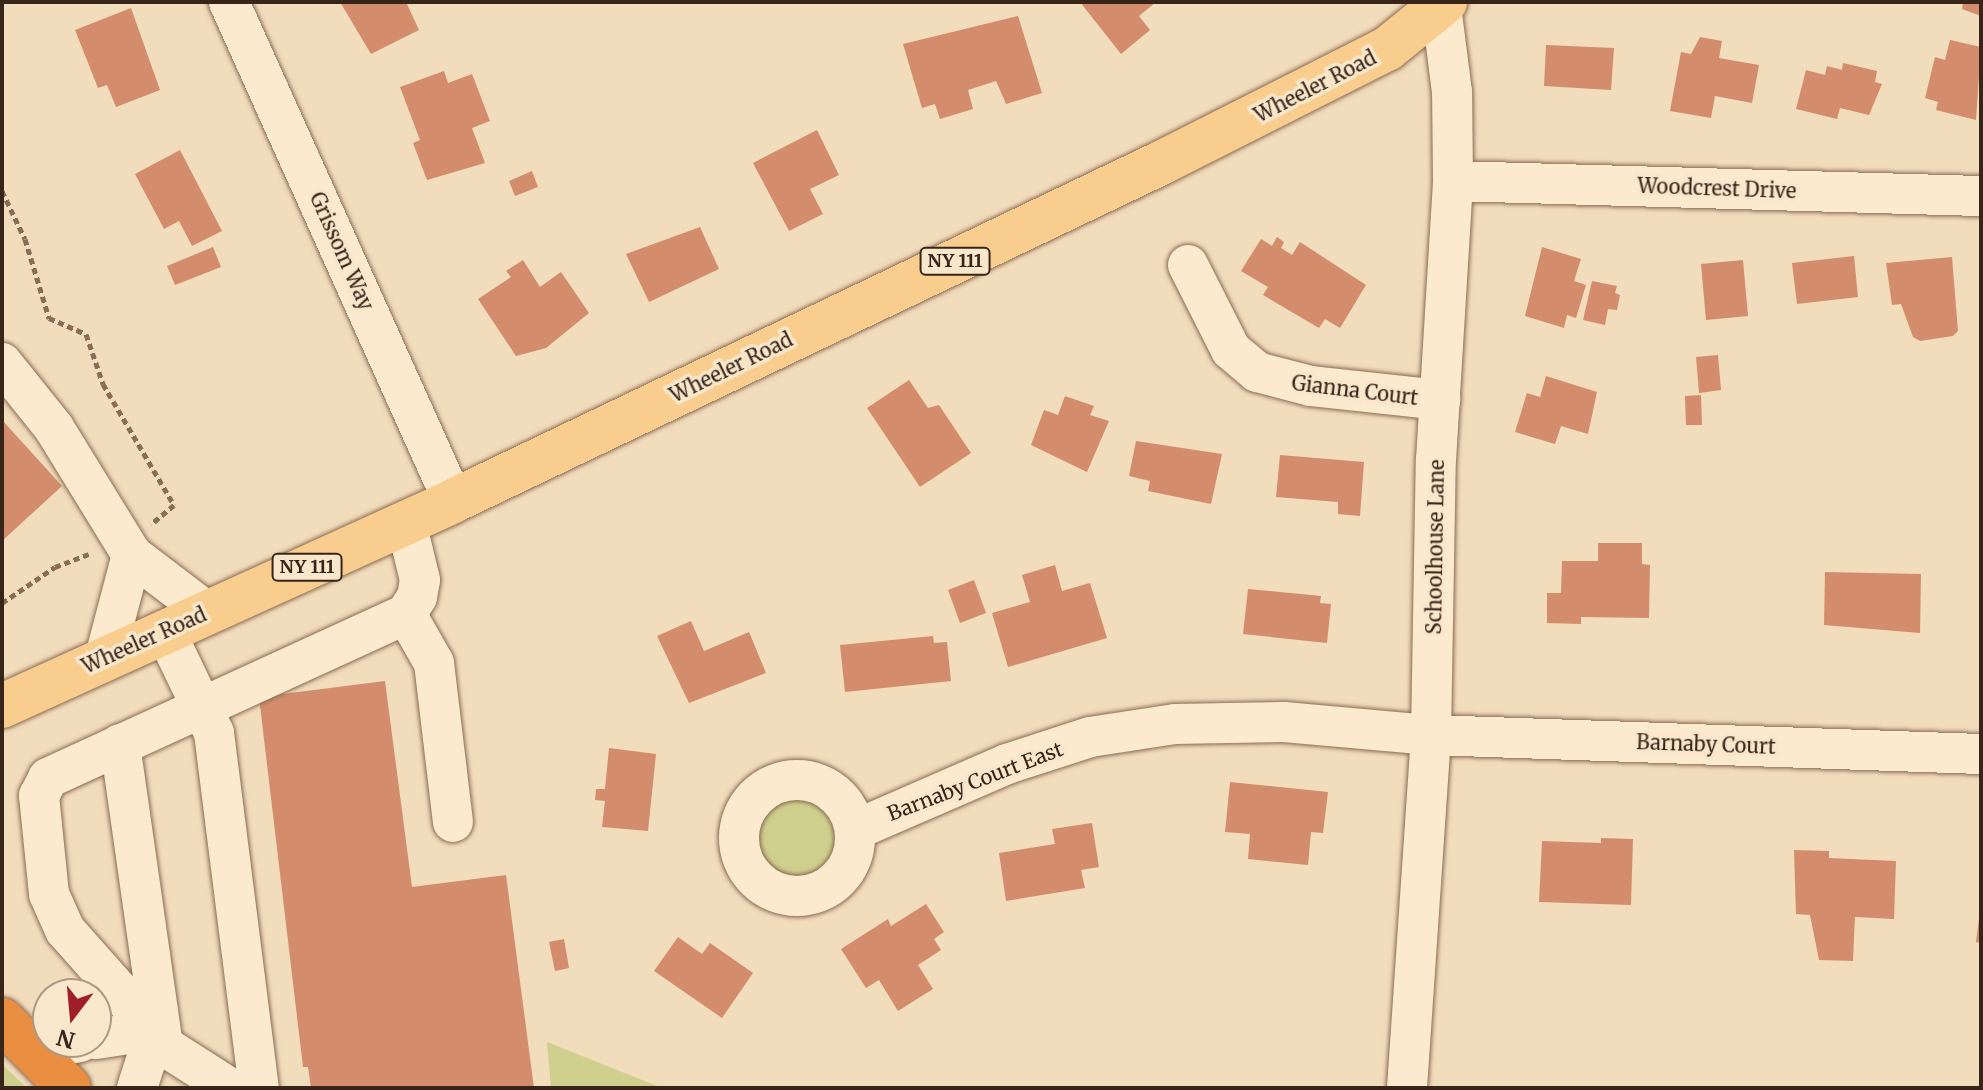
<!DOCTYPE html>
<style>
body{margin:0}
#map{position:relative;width:1983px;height:1090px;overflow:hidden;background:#f1dcbb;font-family:Merriweather,serif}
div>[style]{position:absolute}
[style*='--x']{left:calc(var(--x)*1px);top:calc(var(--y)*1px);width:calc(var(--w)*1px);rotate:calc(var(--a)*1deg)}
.green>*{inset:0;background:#cfd08e}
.round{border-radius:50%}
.building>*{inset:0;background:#d38d6d}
.path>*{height:5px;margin-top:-2.5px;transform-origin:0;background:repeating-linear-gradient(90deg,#8a6b53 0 6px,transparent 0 10px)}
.roads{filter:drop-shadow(0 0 2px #8a6b53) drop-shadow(0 0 2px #8a6b53)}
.minor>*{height:40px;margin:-20px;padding:0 20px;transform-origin:20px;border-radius:20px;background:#fceace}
.minor>.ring{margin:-20px;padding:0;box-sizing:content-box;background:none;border:40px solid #fceace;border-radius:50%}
.major>*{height:44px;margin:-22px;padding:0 22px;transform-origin:22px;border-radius:22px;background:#f9cd8d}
.highway>*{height:44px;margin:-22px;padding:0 22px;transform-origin:22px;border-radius:22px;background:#ea8f42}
span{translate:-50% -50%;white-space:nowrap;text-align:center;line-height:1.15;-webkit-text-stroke:7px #f8e7cb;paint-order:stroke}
.shield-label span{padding:2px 6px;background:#f8e7cb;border:2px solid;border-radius:6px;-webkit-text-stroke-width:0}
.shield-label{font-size:18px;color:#37251a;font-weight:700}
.street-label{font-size:20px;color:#37251a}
.frame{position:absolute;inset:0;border:4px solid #37251a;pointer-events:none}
.north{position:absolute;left:32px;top:978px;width:80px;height:80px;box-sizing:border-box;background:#f8e7cb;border:2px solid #ab9984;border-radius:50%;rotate:196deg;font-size:22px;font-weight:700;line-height:32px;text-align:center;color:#37251a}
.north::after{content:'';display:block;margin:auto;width:28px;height:36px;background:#9e1e2c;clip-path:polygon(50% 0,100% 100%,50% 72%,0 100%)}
</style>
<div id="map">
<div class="green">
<div class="round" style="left:749px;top:791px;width:94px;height:94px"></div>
<div style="clip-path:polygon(547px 1042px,662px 1088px,551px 1088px)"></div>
<div style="clip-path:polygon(2px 1064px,27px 1088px,2px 1088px)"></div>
</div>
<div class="building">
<div style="clip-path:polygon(340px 2px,406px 2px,419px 30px,371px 54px)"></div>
<div style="clip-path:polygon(1080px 2px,1156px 2px,1139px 16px,1150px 30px,1121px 54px)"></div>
<div style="clip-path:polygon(1963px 2px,1981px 2px,1981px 16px,1962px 9px)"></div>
<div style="clip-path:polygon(131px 8px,160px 90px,116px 107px,107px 85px,98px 88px,75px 30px)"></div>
<div style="clip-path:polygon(1018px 16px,1042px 93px,1006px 104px,996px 81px,968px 90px,973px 109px,940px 119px,935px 104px,922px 108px,903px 44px)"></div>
<div style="clip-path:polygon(1700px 37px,1722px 41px,1719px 58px,1759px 65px,1752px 103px,1715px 96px,1711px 118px,1670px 111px,1681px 52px,1691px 54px)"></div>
<div style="clip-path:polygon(1950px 40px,1981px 47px,1976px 120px,1936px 110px,1938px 102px,1925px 98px,1935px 57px,1945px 60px)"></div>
<div style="clip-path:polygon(1546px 45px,1614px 48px,1611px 90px,1544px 86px)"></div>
<div style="clip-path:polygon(1843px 63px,1877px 71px,1875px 82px,1882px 84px,1869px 115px,1840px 108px,1837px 119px,1796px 109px,1806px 70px,1825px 75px,1827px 66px,1842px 70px)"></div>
<div style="clip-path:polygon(444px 71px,448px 83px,472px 74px,490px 121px,472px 128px,485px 163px,427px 180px,413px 143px,420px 140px,400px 87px)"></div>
<div style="clip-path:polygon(817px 130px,839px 175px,810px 189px,823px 214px,789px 231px,753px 163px)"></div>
<div style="clip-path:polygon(180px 150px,222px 231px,192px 246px,179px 221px,164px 229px,135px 174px)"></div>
<div style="clip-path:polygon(532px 171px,538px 187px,515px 196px,509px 181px)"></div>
<div style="clip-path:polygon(700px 227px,719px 269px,649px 302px,626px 254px)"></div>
<div style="clip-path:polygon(1277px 237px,1284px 242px,1281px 248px,1292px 255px,1300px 242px,1366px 285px,1340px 328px,1325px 319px,1319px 328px,1263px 295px,1268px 287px,1241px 271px,1261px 239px,1272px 246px)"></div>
<div style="clip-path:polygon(213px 247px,221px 267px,175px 285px,167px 266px)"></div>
<div style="clip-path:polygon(1542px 247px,1581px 259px,1574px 281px,1586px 285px,1576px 318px,1567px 315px,1564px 328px,1525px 316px)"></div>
<div style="clip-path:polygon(1854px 256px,1858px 297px,1797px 304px,1792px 263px)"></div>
<div style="clip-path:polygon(1952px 257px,1958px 331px,1953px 336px,1920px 341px,1913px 337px,1901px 304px,1892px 305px,1886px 263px)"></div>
<div style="clip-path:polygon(523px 260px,540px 287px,561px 272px,589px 313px,546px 348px,516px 356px,478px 299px,511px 277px,506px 271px)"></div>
<div style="clip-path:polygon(1743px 260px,1748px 316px,1706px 320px,1701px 264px)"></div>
<div style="clip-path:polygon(1592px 281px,1617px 286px,1615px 293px,1620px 295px,1617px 310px,1608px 309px,1605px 325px,1583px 320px)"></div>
<div style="clip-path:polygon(1718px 355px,1721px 390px,1699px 393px,1696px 357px)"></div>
<div style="clip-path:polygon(1546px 376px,1597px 392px,1588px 434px,1561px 426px,1555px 444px,1515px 432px,1527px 393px,1540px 397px)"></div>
<div style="clip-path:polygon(909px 380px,928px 408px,939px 405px,971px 453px,920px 487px,867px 408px)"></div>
<div style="clip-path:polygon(1701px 395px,1702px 425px,1686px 425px,1685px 396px)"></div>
<div style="clip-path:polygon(1065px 396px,1094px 406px,1090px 415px,1109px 421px,1087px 472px,1031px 445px,1044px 410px,1058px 415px)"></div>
<div style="clip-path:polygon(2px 420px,62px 486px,2px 541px)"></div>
<div style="clip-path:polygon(1136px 441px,1222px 454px,1211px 504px,1148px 491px,1150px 481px,1129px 476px)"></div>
<div style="clip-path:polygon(1280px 455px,1364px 462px,1360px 516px,1338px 514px,1338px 502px,1276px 497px)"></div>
<div style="clip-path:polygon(1598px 543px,1642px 543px,1642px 564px,1650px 565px,1649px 618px,1581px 617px,1581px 624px,1547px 623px,1547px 593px,1561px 593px,1562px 561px,1598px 561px)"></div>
<div style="clip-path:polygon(1055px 565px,1062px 591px,1090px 583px,1107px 638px,1008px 667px,992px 613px,1030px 602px,1022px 575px)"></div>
<div style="clip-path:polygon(1825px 572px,1921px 574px,1920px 633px,1824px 625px)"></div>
<div style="clip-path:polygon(974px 580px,986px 613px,960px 623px,948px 590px)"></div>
<div style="clip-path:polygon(1248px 589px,1321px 596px,1320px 603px,1331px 604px,1327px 643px,1243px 634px)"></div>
<div style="clip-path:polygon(691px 621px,704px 651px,749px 632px,766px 673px,689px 703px,657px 636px)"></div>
<div style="clip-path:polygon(933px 636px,934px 643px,947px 642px,951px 681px,845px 692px,840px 645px)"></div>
<div style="clip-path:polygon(385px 681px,412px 887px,506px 875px,534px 1088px,311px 1088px,308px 1067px,303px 1067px,259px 697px)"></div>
<div style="clip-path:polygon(609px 748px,656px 754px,648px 831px,602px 827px,605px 801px,595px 800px,596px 789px,605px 789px)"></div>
<div style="clip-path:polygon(1230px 782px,1328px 792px,1323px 833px,1311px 832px,1308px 865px,1248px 859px,1250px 834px,1225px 832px)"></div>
<div style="clip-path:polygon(1092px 823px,1099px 867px,1081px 870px,1085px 888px,1006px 901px,999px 853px,1055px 844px,1052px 829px)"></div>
<div style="clip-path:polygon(1601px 838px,1633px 839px,1631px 905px,1539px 902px,1542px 841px,1601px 843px)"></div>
<div style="clip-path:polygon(1794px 850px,1829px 851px,1829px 858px,1896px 861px,1894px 919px,1855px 917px,1853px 961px,1819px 960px,1810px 915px,1796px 914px)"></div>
<div style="clip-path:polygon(926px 904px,944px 932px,934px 939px,941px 950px,918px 965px,933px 989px,898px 1011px,879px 980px,866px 988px,841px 949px,888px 919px,891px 926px)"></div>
<div style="clip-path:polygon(1979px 918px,1981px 918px,1981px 943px,1976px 942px)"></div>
<div style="clip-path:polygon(678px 937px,702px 954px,710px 943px,753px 973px,722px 1018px,654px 971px)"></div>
<div style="clip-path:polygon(564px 939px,569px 968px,555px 971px,549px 942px)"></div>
</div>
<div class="path">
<div style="--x:2;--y:191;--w:53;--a:64.4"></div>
<div style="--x:25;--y:239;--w:83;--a:73.1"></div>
<div style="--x:49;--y:318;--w:40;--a:23.4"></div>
<div style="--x:86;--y:334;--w:53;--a:71.2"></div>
<div style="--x:103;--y:384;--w:140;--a:59.6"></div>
<div style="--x:174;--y:505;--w:30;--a:140"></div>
<div style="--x:2;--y:603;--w:64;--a:-34.2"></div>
<div style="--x:55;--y:567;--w:39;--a:-21"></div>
</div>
<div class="roads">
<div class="minor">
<div style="--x:229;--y:2;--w:547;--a:65.82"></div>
<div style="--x:1453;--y:181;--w:528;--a:1.63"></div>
<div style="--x:1188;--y:265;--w:95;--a:63.2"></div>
<div style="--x:1231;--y:350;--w:34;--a:40"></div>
<div style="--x:1257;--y:372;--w:56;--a:14.5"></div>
<div style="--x:1311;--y:386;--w:130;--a:6.2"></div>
<div style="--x:2;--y:363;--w:83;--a:51.3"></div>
<div style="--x:54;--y:428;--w:149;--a:58.4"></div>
<div style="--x:132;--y:555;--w:94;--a:37.2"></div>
<div style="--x:406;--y:614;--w:56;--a:60.3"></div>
<div style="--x:434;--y:663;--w:160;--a:83.2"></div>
<div style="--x:165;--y:631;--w:113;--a:64.3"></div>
<div style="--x:214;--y:733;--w:358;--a:82.8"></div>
<div style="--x:105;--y:657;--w:106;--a:-75.2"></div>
<div style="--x:120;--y:744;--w:305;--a:81.9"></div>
<div class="ring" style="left:739px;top:780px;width:76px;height:76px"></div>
<div style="--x:855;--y:830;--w:166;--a:-23.5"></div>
<div style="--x:1007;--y:764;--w:87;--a:-18"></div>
<div style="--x:1090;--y:737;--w:86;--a:-8.7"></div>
<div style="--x:1175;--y:724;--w:109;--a:-1.1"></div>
<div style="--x:1284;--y:722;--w:148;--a:5.1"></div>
<div style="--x:1431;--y:735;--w:550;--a:1.98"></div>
<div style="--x:96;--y:1039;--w:47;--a:-8.7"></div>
<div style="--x:142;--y:1032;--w:20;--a:70"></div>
<div style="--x:149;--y:1051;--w:39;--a:108"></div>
<div style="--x:33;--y:1050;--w:48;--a:-9.7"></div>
<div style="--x:230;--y:1088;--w:104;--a:-147.5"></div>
<div style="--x:142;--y:1032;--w:13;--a:-99"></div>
<div style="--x:140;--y:1019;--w:32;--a:-126"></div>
<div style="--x:121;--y:993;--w:84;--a:-131.6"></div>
<div style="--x:65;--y:930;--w:39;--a:-114"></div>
<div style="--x:49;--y:894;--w:99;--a:-95.8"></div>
<div style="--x:39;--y:796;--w:20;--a:-63"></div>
<div style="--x:48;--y:778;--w:394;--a:-24.6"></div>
<div style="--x:406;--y:614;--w:20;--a:-57"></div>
<div style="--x:417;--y:597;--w:17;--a:-80"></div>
<div style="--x:420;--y:580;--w:60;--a:-103.6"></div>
<div style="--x:1407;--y:1088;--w:354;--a:-86.1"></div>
<div style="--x:1431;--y:735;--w:275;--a:-89"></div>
<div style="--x:1436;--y:460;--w:280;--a:-86.5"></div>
<div style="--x:1453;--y:181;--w:89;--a:-90.6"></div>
<div style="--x:1452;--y:92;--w:87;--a:-97.3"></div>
</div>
<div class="major">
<div style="--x:2;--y:706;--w:495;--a:-24.4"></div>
<div style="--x:453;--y:501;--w:787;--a:-25.52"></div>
<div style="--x:1163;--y:162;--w:251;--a:-26.8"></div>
<div style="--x:1387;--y:49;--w:75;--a:-39"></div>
</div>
<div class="highway">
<div style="--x:2;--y:1020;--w:95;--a:45.4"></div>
</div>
</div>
<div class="shield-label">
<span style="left:955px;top:261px">NY 111</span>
<span style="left:307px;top:567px">NY 111</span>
</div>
<div class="street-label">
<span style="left:1315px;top:86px;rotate:-27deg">Wheeler Road</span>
<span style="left:1717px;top:188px;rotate:2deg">Woodcrest Drive</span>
<span style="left:342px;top:251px;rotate:66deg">Grissom Way</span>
<span style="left:731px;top:367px;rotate:-26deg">Wheeler Road</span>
<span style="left:1355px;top:390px;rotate:7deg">Gianna Court</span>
<span style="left:1435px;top:547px;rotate:-89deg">Schoolhouse Lane</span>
<span style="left:144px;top:640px;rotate:-24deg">Wheeler Road</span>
<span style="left:1706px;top:744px;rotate:2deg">Barnaby Court</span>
<span style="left:975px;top:781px;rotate:-21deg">Barnaby Court East</span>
</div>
<div class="frame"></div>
<div class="north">N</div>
</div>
